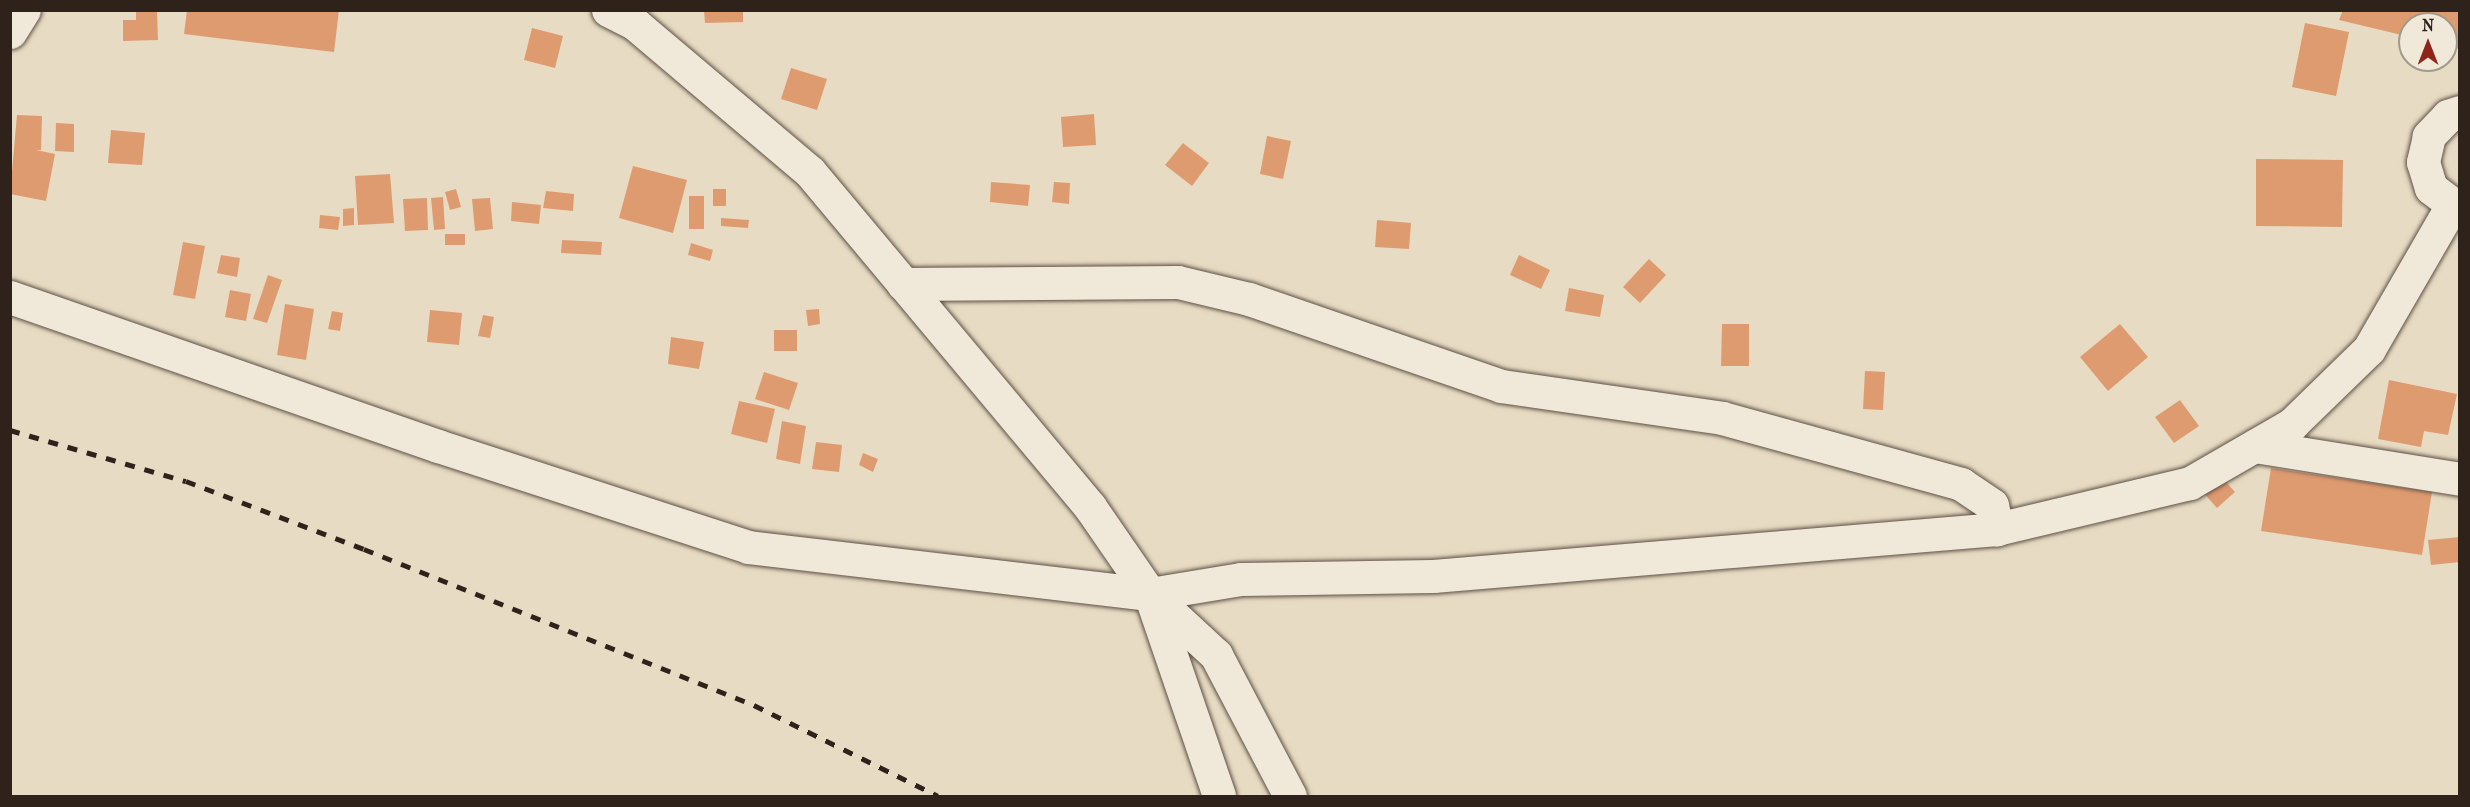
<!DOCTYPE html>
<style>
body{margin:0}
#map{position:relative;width:2470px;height:807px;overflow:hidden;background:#e8dbc3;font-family:"IM FELL French Canon",serif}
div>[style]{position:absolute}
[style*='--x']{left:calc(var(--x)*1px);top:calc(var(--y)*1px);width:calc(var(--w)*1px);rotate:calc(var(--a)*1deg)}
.building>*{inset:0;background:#df9b70}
.roads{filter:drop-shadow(0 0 2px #5c5045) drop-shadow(0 0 2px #5c5045)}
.minor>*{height:33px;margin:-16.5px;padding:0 16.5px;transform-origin:16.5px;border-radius:16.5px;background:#f0e8d8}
.rail>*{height:4.5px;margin-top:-2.25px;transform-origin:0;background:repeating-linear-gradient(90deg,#2e221b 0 10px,transparent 0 20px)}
span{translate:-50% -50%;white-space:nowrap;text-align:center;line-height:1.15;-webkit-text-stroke:4.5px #f0e8d8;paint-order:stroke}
.frame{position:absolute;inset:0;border:12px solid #2e221b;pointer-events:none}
.north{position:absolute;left:2398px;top:12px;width:60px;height:60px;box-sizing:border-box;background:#f0e8d8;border:2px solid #a2998c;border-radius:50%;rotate:0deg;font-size:16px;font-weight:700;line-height:24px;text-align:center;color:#2e221b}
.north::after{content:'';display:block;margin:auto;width:21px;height:27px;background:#8f2418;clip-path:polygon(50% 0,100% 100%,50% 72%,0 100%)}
</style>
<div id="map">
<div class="building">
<div style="clip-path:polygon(136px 10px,157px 10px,158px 40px,123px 41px,123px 20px,136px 20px)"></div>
<div style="clip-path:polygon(187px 10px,339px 10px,334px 52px,184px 34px)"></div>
<div style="clip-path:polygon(704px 10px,743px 10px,743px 22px,705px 23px)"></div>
<div style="clip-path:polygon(2343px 10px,2460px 10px,2460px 49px,2446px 46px,2446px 24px,2410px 24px,2410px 37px,2339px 20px)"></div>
<div style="clip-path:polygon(2305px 23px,2349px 32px,2336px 96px,2292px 87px)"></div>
<div style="clip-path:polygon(532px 28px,563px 36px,555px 68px,524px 60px)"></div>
<div style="clip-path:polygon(791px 68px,827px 79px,817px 110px,781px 99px)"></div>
<div style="clip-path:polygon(1094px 114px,1096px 145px,1063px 147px,1061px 117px)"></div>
<div style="clip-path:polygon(17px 115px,42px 116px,41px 150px,36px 150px,55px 154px,46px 201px,10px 194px)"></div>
<div style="clip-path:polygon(56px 123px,74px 124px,74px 152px,55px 151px)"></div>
<div style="clip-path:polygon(111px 130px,145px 133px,142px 165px,108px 163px)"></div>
<div style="clip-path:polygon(1267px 136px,1291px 141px,1283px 179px,1260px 174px)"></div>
<div style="clip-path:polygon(1183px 143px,1209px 163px,1192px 186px,1165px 165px)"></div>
<div style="clip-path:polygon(2256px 159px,2343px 160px,2342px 227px,2256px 226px)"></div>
<div style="clip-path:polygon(633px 166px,687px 180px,673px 233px,619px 218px)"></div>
<div style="clip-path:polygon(390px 174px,394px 223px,358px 225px,355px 176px)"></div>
<div style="clip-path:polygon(991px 182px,1030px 185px,1028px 206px,990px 202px)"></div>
<div style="clip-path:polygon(1054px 182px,1070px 183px,1069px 204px,1052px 202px)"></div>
<div style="clip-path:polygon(456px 189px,461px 207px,450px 210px,445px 192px)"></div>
<div style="clip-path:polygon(713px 189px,726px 189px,726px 206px,713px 206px)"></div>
<div style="clip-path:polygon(546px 191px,574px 194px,573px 211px,543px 208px)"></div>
<div style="clip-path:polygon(689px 196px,704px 196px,704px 229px,689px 229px)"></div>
<div style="clip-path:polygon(443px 197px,445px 229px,434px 230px,431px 198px)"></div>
<div style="clip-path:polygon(427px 198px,428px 230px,405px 231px,403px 199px)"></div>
<div style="clip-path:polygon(490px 198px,493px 229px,475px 231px,472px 199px)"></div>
<div style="clip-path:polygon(512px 202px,541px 205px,539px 224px,511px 221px)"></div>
<div style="clip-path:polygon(354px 208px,354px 225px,343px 226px,343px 209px)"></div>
<div style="clip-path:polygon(320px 215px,340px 217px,338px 230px,319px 228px)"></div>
<div style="clip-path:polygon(721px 218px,749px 220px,748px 228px,721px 226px)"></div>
<div style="clip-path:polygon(1377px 220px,1411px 223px,1409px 249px,1375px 247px)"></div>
<div style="clip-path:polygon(445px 234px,465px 234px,465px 245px,445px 245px)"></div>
<div style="clip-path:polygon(562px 240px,602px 242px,601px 255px,561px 253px)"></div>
<div style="clip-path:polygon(183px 242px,205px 246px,195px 299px,173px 295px)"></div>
<div style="clip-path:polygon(691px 243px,713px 250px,710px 261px,688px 255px)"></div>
<div style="clip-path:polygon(221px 255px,240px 258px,237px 277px,217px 273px)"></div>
<div style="clip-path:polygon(1519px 255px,1550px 270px,1541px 289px,1510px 275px)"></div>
<div style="clip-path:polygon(1649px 259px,1666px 275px,1640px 303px,1623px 287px)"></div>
<div style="clip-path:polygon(268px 275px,282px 280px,267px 323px,253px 319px)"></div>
<div style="clip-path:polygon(1569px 288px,1604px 295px,1600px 317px,1565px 311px)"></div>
<div style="clip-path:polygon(230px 290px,251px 294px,246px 321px,225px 317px)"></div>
<div style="clip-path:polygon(285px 304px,314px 309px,306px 360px,277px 355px)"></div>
<div style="clip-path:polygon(819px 309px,820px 324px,808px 326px,806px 310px)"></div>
<div style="clip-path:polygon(430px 310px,462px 313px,459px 345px,427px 342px)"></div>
<div style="clip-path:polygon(332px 311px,343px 313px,340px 331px,328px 329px)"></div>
<div style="clip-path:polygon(483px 315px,494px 317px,490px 338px,478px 336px)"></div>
<div style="clip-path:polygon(1722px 324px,1749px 324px,1749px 366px,1721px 366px)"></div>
<div style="clip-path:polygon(2120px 324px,2148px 357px,2108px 391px,2080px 357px)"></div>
<div style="clip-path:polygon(774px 330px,797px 330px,797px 351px,774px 351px)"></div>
<div style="clip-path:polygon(671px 337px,704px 342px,699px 369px,668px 364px)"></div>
<div style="clip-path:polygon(1865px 371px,1885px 372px,1883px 410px,1863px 409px)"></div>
<div style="clip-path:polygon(764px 372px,798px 383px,789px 410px,755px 399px)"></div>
<div style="clip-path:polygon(2389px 380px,2457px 394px,2448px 435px,2424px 431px,2421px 447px,2378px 439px)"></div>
<div style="clip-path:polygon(2180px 400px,2199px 426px,2174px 443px,2155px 417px)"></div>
<div style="clip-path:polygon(739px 401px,775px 409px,767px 443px,731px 434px)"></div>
<div style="clip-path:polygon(782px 421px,806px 426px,800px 464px,776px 459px)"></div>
<div style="clip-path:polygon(816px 442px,842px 445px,839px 472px,812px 469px)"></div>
<div style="clip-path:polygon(863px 453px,878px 459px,873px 472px,859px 465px)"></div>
<div style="clip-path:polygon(2271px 468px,2432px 492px,2422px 555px,2261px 531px)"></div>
<div style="clip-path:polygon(2217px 472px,2235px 492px,2217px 508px,2199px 488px)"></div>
<div style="clip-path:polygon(2460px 537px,2460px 562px,2431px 565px,2428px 540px)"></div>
</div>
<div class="roads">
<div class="minor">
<div style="--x:608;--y:10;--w:30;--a:27"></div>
<div style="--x:635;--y:24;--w:229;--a:40.2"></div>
<div style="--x:810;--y:172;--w:437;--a:50.1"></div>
<div style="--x:1090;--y:507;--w:106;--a:55.4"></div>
<div style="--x:1150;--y:594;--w:213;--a:71.1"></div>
<div style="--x:10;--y:32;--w:26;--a:-58"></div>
<div style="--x:2460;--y:112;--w:13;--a:162"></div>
<div style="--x:2448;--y:116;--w:28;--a:134"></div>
<div style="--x:2429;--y:136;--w:27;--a:103"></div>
<div style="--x:2423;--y:162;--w:27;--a:73"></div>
<div style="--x:2431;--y:188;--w:36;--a:37"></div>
<div style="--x:903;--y:284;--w:275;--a:-0.4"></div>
<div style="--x:1178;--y:282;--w:73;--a:13.5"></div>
<div style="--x:1249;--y:299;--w:267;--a:19"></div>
<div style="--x:1501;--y:386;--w:223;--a:8.2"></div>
<div style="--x:1722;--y:418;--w:248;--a:15.4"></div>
<div style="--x:1961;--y:484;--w:37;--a:34"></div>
<div style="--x:1992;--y:505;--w:25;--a:78"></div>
<div style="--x:10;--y:297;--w:453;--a:19.2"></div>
<div style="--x:438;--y:446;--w:326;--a:18"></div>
<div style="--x:748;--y:547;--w:405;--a:6.7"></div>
<div style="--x:1150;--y:594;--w:90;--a:42.7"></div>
<div style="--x:1216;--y:655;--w:159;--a:62.3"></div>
<div style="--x:2255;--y:446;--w:208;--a:9.1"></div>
<div style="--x:1150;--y:594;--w:92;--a:-9.4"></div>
<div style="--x:1241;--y:579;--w:192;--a:-0.9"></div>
<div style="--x:1433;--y:576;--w:566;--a:-4.76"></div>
<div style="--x:1997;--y:529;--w:198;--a:-13.4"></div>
<div style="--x:2190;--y:483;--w:118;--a:-30"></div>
<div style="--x:2292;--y:424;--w:107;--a:-44.2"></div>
<div style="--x:2369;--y:349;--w:164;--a:-60"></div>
</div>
</div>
<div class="rail">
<div style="--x:10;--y:430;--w:183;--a:16.2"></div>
<div style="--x:186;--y:481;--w:191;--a:20.9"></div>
<div style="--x:364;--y:549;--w:420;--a:21.8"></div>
<div style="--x:754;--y:705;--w:205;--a:26.3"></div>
</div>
<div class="frame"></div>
<div class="north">N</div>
</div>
